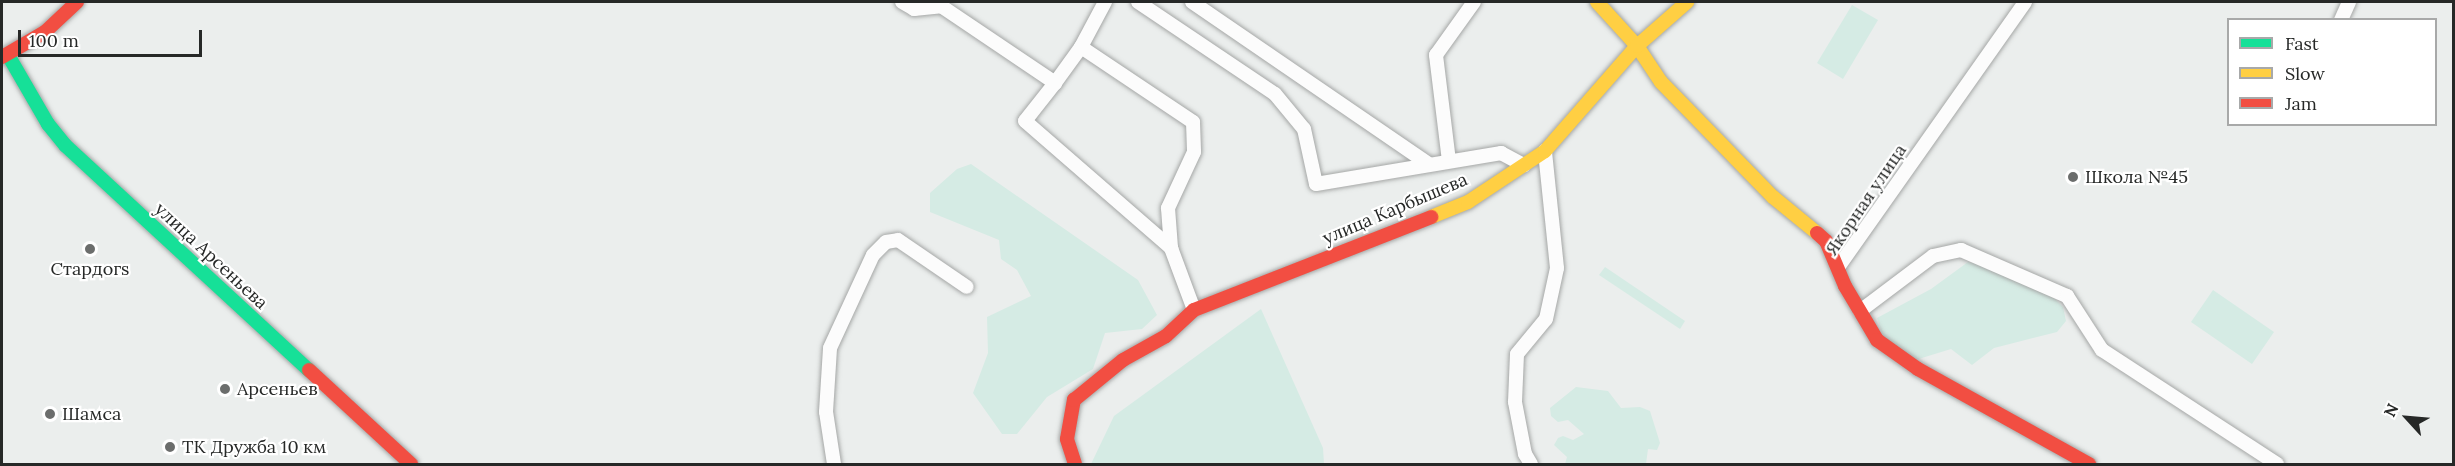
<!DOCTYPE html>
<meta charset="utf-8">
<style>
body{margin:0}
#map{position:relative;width:2455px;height:466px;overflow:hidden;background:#ebeeed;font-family:Lora,serif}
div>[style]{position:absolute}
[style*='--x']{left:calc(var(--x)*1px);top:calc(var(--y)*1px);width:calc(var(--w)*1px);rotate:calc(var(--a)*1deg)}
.green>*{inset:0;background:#d5ebe4}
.roads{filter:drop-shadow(0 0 2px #a5a7a6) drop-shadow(0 0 2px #a5a7a6)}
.street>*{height:14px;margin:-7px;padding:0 7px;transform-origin:7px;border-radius:7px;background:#fcfcfc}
.fast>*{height:14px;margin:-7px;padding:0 7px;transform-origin:7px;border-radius:7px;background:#16e098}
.slow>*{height:14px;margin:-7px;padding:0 7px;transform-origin:7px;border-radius:7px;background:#ffcf43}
.jam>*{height:14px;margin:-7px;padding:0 7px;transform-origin:7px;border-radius:7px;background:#f24e42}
.dots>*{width:16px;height:16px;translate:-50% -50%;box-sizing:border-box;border:3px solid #fff;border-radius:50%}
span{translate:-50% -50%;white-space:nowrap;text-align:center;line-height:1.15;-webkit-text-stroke:4.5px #fff;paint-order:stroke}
.poi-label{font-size:18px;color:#262827}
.left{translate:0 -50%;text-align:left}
.street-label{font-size:18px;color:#262827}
.frame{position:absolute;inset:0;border:3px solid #262827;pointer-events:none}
.legend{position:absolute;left:2227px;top:18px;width:210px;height:108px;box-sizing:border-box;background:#fff;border:2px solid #a8a9a9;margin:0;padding:8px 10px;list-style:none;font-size:18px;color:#262827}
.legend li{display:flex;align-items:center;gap:12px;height:30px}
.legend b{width:30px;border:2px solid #a8a9a9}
.north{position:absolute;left:2377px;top:388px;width:60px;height:60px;-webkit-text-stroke:4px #fff;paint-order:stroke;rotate:296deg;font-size:16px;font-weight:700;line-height:24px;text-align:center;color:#262827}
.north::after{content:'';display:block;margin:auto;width:21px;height:27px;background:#262827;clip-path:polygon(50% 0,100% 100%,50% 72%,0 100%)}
.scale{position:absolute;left:18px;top:30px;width:184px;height:27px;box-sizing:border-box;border:3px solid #262827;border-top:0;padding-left:8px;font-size:18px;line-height:21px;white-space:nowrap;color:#262827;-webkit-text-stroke:4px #fff;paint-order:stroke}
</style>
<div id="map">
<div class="green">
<div style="clip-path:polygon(1852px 5px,1878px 20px,1843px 79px,1817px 63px)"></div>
<div style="clip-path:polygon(971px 164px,1138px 280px,1157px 315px,1142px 329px,1105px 333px,1093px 369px,1047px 397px,1017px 434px,1002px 434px,973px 393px,988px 353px,987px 317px,1031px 296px,1017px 270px,1001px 259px,999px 240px,930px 212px,930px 193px,957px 169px)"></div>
<div style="clip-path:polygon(1968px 262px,1996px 268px,2055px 299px,2063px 307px,2066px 321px,2057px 332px,1994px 348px,1972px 365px,1951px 349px,1912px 361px,1883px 336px,1877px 318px,1931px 289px)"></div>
<div style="clip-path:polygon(1605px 267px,1685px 321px,1680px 329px,1599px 275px)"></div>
<div style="clip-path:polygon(2213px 290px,2274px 332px,2252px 364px,2191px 322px)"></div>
<div style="clip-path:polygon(1261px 309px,1323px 448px,1324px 464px,1091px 464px,1114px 416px)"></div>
<div style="clip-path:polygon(1576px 387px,1608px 391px,1621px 408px,1640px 407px,1650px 411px,1660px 443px,1657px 450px,1648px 449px,1646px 464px,1565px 464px,1567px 457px,1554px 445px,1558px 438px,1563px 436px,1573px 440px,1584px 434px,1568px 420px,1558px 422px,1551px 416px,1550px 408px)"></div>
</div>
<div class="roads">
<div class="street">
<div style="--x:902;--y:2;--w:14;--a:30"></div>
<div style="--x:914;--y:9;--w:27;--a:-6"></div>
<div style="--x:941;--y:6;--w:138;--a:34"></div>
<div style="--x:1055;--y:83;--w:48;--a:128.3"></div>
<div style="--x:1025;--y:121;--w:194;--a:41"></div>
<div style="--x:1171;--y:248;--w:66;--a:69.6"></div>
<div style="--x:1105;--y:2;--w:51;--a:118.1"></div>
<div style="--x:1081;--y:47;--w:135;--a:33.8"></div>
<div style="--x:1193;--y:122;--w:30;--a:88"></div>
<div style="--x:1194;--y:152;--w:62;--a:114.9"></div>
<div style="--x:1168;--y:208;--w:40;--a:85.7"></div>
<div style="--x:1138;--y:2;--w:165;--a:33.9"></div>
<div style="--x:1275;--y:94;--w:45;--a:50.4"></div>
<div style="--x:1304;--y:129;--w:56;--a:77.7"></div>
<div style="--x:1316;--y:184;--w:188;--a:-9.5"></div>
<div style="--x:1501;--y:153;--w:26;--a:28"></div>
<div style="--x:1192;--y:2;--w:287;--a:34.4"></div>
<div style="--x:2341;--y:20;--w:20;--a:-66"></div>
<div style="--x:1055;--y:83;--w:44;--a:-54.2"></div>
<div style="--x:1449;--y:161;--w:107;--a:-97"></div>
<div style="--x:1436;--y:55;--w:65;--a:-54.4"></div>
<div style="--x:1839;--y:266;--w:323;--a:-54.8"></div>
<div style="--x:1860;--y:311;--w:91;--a:-37"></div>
<div style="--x:1933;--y:256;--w:29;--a:-12"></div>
<div style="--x:1961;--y:250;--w:116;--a:23.5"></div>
<div style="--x:2067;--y:296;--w:64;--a:57.1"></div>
<div style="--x:2102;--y:350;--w:209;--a:33.1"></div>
<div style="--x:834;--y:464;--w:53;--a:-98.7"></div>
<div style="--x:826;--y:412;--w:64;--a:-86.4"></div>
<div style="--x:830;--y:348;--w:102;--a:-65.2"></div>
<div style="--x:873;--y:255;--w:18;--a:-45"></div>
<div style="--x:886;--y:242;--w:12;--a:-9"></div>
<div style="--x:898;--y:240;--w:83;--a:34.3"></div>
<div style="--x:1531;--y:464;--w:12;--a:-121"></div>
<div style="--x:1525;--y:454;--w:53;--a:-100.9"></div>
<div style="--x:1515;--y:402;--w:48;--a:-87.6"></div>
<div style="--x:1517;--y:354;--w:45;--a:-50.4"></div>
<div style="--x:1546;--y:319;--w:52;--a:-77.8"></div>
<div style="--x:1557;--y:268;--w:118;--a:-95.9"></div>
</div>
<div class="fast">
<div style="--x:8;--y:55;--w:80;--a:59.9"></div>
<div style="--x:48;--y:124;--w:28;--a:51"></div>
<div style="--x:66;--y:146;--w:330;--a:42.7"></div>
</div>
<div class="slow">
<div style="--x:1597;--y:2;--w:59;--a:47.7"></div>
<div style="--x:1637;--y:46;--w:43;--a:56.3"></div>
<div style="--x:1661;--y:82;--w:161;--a:45.8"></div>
<div style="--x:1773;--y:197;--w:57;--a:39.3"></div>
<div style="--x:1431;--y:217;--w:40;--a:-22"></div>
<div style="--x:1468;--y:202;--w:92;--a:-33.5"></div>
<div style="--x:1545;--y:151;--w:140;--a:-48.8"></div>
<div style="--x:1637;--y:46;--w:67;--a:-41.3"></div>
</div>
<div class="jam">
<div style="--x:2;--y:57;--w:50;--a:-30.2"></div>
<div style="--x:45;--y:32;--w:44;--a:-43.2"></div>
<div style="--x:1817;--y:233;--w:12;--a:42"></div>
<div style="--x:1826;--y:241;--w:49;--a:67.1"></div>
<div style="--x:1845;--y:286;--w:63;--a:59.3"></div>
<div style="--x:1877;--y:340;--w:50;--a:35.3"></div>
<div style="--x:1918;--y:369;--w:196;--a:29.1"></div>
<div style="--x:309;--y:370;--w:139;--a:42.7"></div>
<div style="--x:1075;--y:464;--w:26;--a:-108"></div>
<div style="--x:1067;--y:439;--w:40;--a:-80"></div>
<div style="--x:1074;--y:400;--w:63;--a:-39.2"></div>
<div style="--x:1123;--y:360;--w:49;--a:-29.2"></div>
<div style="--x:1166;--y:336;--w:38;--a:-43"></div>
<div style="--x:1194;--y:310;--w:255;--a:-21.4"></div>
</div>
</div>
<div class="dots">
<div style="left:2073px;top:177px;background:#6b6d6c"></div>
<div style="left:90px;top:249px;background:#6b6d6c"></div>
<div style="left:225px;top:389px;background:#6b6d6c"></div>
<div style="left:50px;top:414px;background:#6b6d6c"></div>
<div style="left:170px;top:447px;background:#6b6d6c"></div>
</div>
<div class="poi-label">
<span class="left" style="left:2085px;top:177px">Школа №45</span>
<span style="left:90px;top:269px">Стардогs</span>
<span class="left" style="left:237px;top:389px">Арсеньев</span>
<span class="left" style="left:62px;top:414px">Шамса</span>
<span class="left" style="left:182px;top:447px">ТК Дружба 10 км</span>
</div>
<div class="street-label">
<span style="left:1866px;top:200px;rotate:-56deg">Якорная улица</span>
<span style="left:1395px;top:209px;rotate:-23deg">улица Карбышева</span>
<span style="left:211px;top:256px;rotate:43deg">улица Арсеньева</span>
</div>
<div class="frame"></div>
<ul class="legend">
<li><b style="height:8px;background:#16e098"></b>Fast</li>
<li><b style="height:8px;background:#ffcf43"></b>Slow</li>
<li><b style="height:8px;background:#f24e42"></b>Jam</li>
</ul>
<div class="north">N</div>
<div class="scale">100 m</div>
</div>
